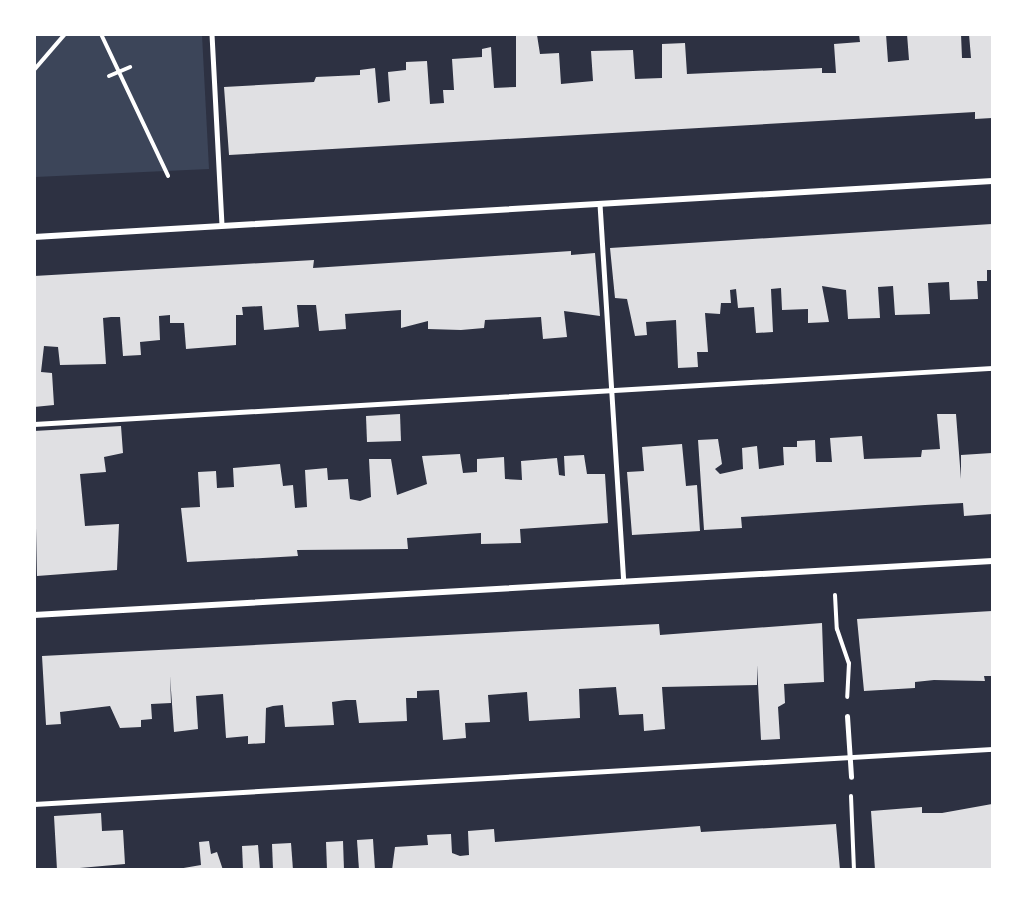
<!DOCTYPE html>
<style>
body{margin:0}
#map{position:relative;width:1027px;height:904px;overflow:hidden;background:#2d3142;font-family:Inter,sans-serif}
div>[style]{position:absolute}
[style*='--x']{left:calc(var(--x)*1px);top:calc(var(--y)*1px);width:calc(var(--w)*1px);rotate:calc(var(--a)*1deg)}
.green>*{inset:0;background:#3c4559}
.building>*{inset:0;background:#e0e0e3}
.path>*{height:4px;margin:-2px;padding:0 2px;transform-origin:2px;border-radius:2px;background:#fff}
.service>*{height:4.5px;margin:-2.25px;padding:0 2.25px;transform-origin:2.25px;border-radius:2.25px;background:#fff}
.pedestrian>*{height:5px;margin:-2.5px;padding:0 2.5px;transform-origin:2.5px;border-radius:2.5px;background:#fff}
.minor>*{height:6px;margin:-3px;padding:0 3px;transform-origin:3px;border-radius:3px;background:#fff}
span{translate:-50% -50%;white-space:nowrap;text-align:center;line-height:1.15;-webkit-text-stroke:6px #fff;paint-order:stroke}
.frame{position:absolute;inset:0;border:36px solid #fff;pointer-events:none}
</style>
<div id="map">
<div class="green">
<div style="clip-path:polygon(35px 35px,202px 35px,209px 169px,35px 177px)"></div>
</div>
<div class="building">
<div style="clip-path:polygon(859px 34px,886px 34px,888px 62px,909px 60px,907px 34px,961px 34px,962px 58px,971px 58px,969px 34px,992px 34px,992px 118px,975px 119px,975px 112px,229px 155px,224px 87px,314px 82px,316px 77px,360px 75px,360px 70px,375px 68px,378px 103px,390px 101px,388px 72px,406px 70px,406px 62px,427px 61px,430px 104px,444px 103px,443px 90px,454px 90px,452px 59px,482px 57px,482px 49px,491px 47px,494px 88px,516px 87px,516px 36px,537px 35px,540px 54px,559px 53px,561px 84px,593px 81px,591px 51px,633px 50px,635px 79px,662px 78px,662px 44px,685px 43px,688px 90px,687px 74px,822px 68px,822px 73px,836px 73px,834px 44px,860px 42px)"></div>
<div style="clip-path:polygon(992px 224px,992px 270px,987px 270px,987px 281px,977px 281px,978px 299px,950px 300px,949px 282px,928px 283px,930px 314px,895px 315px,893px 286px,878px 287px,880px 318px,848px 319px,846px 290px,822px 286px,829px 322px,808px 323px,808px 309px,782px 310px,781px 288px,771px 289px,773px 332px,756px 333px,754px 307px,738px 308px,736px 289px,730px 290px,731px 303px,721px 303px,720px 314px,705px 313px,708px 352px,697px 352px,698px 367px,678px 368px,676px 320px,646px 322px,647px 335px,635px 336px,627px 299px,615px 298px,610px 248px)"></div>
<div style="clip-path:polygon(571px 251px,571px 255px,595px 253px,600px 316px,564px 311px,567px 337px,543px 339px,541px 317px,485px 320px,484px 328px,461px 330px,428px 329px,428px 321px,401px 328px,401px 310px,345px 314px,346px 329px,319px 331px,316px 305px,297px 305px,299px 327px,264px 330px,262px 306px,242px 307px,243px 315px,236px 315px,236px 345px,186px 349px,184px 323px,170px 323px,170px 315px,159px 316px,160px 340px,140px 342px,141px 355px,123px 356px,120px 317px,111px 317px,103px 318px,106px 364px,60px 365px,58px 347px,44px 346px,41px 372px,52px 373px,54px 405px,34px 407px,34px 276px,314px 260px,313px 268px)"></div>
<div style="clip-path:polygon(400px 414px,401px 441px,367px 442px,366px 416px)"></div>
<div style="clip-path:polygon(937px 414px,956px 414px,961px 479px,961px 455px,992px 453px,992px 514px,964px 516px,963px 503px,925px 505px,741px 517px,742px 528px,704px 530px,698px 440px,718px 439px,722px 464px,715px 469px,720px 474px,743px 469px,742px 448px,757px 446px,759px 469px,784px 465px,783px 447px,797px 447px,797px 441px,815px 440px,816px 462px,832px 462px,830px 438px,862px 436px,864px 459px,921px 457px,922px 450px,940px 449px)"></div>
<div style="clip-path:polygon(121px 426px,123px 453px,104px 457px,106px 472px,80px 474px,85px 526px,119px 524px,117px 570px,37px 576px,34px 431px)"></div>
<div style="clip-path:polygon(682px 444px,686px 486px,697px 485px,700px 531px,632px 535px,627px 472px,644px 471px,642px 447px)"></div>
<div style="clip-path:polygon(460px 454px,463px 473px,477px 472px,477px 459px,504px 457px,505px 479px,522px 480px,521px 461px,557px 458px,559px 475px,565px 476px,564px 456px,584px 455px,587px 474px,605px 474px,608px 523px,520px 529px,521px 543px,481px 544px,481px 533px,407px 538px,408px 549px,297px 550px,298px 556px,187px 562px,181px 508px,200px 507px,198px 472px,216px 471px,217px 488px,234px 487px,233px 468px,280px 464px,283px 486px,293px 485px,295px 508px,307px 507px,305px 470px,327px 468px,328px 480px,348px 479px,350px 499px,360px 501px,371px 497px,369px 459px,391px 459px,397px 495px,427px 484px,422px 456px)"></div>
<div style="clip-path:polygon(992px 611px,992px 676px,984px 676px,985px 681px,934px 680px,915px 682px,915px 688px,864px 691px,857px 619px)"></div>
<div style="clip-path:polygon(822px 623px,824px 682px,784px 684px,785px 703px,778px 707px,780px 739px,761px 740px,757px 665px,757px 685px,662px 687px,665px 729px,644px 731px,643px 714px,619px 715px,616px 687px,597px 688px,579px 689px,580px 718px,529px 721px,527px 692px,488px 695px,490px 722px,465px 723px,466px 738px,443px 740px,439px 690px,417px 691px,417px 698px,406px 698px,407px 721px,359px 723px,356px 700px,346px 700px,332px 702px,334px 725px,285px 727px,283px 705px,273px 706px,266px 708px,265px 743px,248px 744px,248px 736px,226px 738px,223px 694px,196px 696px,198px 729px,174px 732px,170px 676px,171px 703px,151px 704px,152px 719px,141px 720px,141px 727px,120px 728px,110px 706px,60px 712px,61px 724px,46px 725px,42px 656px,659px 624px,660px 635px)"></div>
<div style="clip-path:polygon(992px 804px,992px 870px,875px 870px,871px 811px,922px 807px,922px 813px,942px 813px)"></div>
<div style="clip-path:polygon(101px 813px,102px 831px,123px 830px,125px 864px,57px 870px,54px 816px)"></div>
<div style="clip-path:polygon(836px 824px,840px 870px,392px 870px,395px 847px,428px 845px,427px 835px,451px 834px,452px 853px,460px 856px,469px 855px,468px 831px,494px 829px,495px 842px,700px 826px,701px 832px)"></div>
<div style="clip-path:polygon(373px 839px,375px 870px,359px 870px,357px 840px)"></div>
<div style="clip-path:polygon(209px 841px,211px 854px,217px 852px,223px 870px,172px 870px,201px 865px,199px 842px)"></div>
<div style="clip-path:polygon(343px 841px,344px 870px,327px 870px,326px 842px)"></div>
<div style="clip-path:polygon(291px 843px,293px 870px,273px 870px,272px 844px)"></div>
<div style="clip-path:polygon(258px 845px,260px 870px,243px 870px,242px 846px)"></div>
</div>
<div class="path">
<div style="--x:101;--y:34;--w:157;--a:64.7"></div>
<div style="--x:34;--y:70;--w:48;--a:-49.3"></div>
<div style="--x:109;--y:76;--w:23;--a:-23"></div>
<div style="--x:835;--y:595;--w:34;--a:87"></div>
<div style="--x:837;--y:629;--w:36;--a:71"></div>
<div style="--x:849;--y:663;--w:34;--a:93"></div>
<div style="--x:851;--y:796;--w:74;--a:87.7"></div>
</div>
<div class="service">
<div style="--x:212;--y:34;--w:191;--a:87"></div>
<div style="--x:600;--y:204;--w:378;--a:86.4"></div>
<div style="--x:34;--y:424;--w:960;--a:-3.35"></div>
<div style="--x:34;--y:804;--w:960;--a:-3.29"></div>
</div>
<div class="pedestrian">
<div style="--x:847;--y:716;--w:61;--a:86.2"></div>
</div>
<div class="minor">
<div style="--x:34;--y:237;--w:960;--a:-3.35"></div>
<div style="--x:34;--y:615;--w:960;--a:-3.23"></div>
</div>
<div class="frame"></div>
</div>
